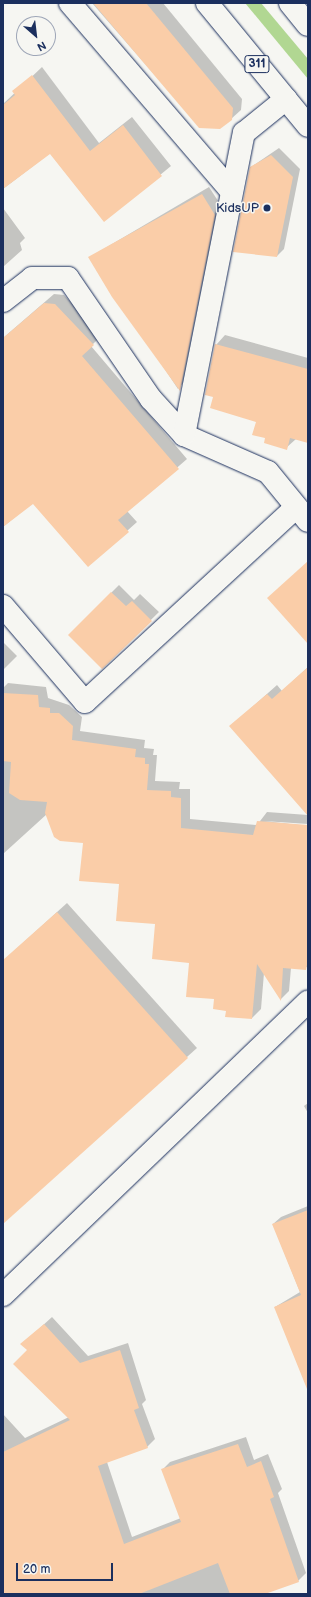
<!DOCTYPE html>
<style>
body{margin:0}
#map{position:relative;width:311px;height:1597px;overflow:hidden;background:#f6f6f2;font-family:"Balsamiq Sans",sans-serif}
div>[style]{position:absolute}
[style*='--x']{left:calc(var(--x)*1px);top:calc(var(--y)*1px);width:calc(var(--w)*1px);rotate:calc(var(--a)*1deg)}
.green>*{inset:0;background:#b1d792}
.shadow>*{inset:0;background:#0003}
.building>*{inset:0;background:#facda8}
.roads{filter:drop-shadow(0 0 1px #1b2f5e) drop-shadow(0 0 1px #1b2f5e)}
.street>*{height:22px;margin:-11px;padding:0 11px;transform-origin:11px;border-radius:11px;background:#f6f6f2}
.primary>*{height:22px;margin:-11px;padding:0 11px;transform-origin:11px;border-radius:11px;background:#f6f6f2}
.dots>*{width:11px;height:11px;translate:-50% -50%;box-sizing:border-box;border:2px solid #f6f6f2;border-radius:50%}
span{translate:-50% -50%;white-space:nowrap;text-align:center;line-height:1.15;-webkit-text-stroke:3px #f6f6f2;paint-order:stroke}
.shield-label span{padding:1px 3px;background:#f6f6f2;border:1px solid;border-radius:3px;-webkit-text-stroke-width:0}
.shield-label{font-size:12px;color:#1b2f5e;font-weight:700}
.poi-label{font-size:13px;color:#1b2f5e}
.right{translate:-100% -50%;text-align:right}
.frame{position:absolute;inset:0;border:4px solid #1b2f5e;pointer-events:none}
.north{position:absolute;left:16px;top:16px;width:40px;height:40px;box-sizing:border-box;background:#f6f6f2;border:1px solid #9ea6b7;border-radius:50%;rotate:152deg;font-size:11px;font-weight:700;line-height:16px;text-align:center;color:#1b2f5e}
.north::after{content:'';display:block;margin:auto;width:14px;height:18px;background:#1b2f5e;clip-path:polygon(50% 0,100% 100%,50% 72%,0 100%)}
.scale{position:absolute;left:16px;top:1563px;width:97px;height:18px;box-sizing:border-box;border:2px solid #1b2f5e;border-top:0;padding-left:5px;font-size:12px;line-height:14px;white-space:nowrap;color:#1b2f5e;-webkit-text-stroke:3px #f6f6f2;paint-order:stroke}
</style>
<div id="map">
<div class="green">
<div style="clip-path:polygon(245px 3px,261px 3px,308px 59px,308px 79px)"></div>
</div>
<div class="shadow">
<div style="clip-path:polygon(92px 3px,163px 3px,242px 99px,241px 110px,231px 119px,200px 127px)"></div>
<div style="clip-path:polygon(42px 67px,99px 143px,132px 117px,171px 166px,104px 221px,50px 153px,3px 189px,3px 104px)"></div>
<div style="clip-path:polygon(279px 148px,300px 169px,284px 249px,277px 256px,251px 167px)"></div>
<div style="clip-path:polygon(209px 187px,222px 207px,185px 381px,178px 389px,90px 257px)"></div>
<div style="clip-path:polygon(3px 208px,25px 238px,20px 243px,22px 250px,3px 267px)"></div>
<div style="clip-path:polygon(54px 294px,64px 295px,102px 335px,91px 346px,187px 459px,127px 511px,137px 522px,88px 566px,33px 502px,3px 527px,3px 338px)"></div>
<div style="clip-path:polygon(225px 335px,308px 358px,308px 442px,296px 439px,286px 448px,266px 438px,257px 421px,215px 396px,216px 345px)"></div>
<div style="clip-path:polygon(119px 585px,134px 600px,140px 594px,159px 612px,102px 668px,69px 635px)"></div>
<div style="clip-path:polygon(3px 642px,17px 656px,3px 670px)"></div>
<div style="clip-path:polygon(308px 667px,308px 815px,231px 726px,277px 685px,282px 691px)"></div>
<div style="clip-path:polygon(8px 683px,46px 687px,48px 698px,69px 705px,82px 717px,80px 731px,145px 740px,144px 748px,154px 749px,153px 755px,157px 755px,155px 781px,180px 782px,179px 789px,190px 789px,190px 819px,257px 825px,267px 812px,308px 815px,308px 824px,263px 821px,308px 826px,308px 967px,291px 968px,289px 991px,281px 999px,264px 973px,261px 1009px,252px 1018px,227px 1010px,190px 962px,84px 842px,47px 814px,3px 854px,3px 688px)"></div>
<div style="clip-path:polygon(67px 903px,197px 1048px,3px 1222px,3px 961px)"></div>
<div style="clip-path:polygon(308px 1103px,308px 1113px,304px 1106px)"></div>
<div style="clip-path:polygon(308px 1199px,308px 1339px,275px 1307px,300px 1292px,273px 1224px,281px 1217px,308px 1206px)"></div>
<div style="clip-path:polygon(52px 1317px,88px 1356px,128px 1343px,146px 1400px,142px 1404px,155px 1439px,147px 1447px,107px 1462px,132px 1537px,181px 1518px,163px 1469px,170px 1462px,246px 1437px,254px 1460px,268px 1454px,282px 1489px,278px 1493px,306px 1573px,298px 1581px,262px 1594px,3px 1594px,3px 1414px,25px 1438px,69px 1417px,28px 1350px,30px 1337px)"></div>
</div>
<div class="building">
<div style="clip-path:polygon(93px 3px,146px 3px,233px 108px,232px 120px,220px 129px,199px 128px)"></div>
<div style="clip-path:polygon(32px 75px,90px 151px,123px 125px,162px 176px,104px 222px,50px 154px,3px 189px,3px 105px,15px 95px,12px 91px)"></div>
<div style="clip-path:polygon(271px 155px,293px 177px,277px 257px,233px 252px,250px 167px)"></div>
<div style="clip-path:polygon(202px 194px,215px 215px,180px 391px,112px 297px,88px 257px)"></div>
<div style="clip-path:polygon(44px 303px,55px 304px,94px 345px,82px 356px,179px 469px,118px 520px,129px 532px,88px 567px,33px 504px,3px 527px,3px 338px)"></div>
<div style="clip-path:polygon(215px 344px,308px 369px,308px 443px,290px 438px,287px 450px,264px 443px,265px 438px,252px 435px,256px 422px,210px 408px,213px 397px,205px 395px)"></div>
<div style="clip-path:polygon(308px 561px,308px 644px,267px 598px)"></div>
<div style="clip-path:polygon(111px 592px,126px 606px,132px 601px,152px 621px,102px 669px,68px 635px)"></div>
<div style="clip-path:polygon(308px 667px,308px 816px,229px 726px,267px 694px,272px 699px)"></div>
<div style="clip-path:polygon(3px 693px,38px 695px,39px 707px,50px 708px,50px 713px,59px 713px,73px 726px,72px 740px,136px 749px,135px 757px,145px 758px,145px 764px,149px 764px,147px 790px,171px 791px,171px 797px,181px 798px,181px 828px,253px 835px,257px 821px,308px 825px,308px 959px,306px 970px,283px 968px,281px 1001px,257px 964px,252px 1019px,225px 1017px,226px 1011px,213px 1009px,214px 999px,186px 997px,189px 963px,152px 959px,155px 924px,116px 921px,119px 884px,79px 881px,83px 843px,60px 841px,54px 837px,45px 813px,47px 802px,20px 800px,9px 793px,11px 762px,3px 761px)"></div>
<div style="clip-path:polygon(57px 912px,188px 1058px,3px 1224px,3px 960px)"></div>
<div style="clip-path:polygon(308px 1210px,308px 1389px,307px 1389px,274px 1307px,301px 1295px,272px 1224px)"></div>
<div style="clip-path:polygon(44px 1324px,80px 1363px,120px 1350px,139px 1408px,134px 1410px,148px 1448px,98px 1466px,124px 1544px,181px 1522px,161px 1469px,238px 1444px,247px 1467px,261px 1461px,274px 1497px,270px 1499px,299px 1582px,265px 1594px,230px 1594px,218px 1563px,139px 1594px,3px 1594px,3px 1452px,70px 1420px,13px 1364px,27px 1350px,20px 1344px)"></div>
</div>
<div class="roads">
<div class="street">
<div style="--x:70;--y:3;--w:248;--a:49.4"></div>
<div style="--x:3;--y:301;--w:37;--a:-38"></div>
<div style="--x:32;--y:278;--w:36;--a:0"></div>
<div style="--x:68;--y:278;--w:147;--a:55.6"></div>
<div style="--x:151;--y:399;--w:49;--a:47.5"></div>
<div style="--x:184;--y:435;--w:92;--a:23.8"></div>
<div style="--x:268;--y:472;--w:63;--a:50.8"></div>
<div style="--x:184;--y:435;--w:308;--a:-78.8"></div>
<div style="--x:244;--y:133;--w:54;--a:-39"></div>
<div style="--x:3;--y:606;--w:126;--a:49.5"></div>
<div style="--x:85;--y:702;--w:287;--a:-42.7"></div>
<div style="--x:3;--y:1295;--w:423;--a:-43.9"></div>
</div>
<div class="primary">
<div style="--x:207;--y:3;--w:159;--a:50.6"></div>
<div style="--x:290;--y:3;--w:28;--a:51"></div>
</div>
</div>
<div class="dots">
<div style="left:267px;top:208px;background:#1b2f5e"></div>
</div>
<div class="shield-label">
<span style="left:257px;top:64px">311</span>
</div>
<div class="poi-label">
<span class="right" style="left:259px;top:208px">KidsUP</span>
</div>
<div class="frame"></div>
<div class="north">N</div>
<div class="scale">20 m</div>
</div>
